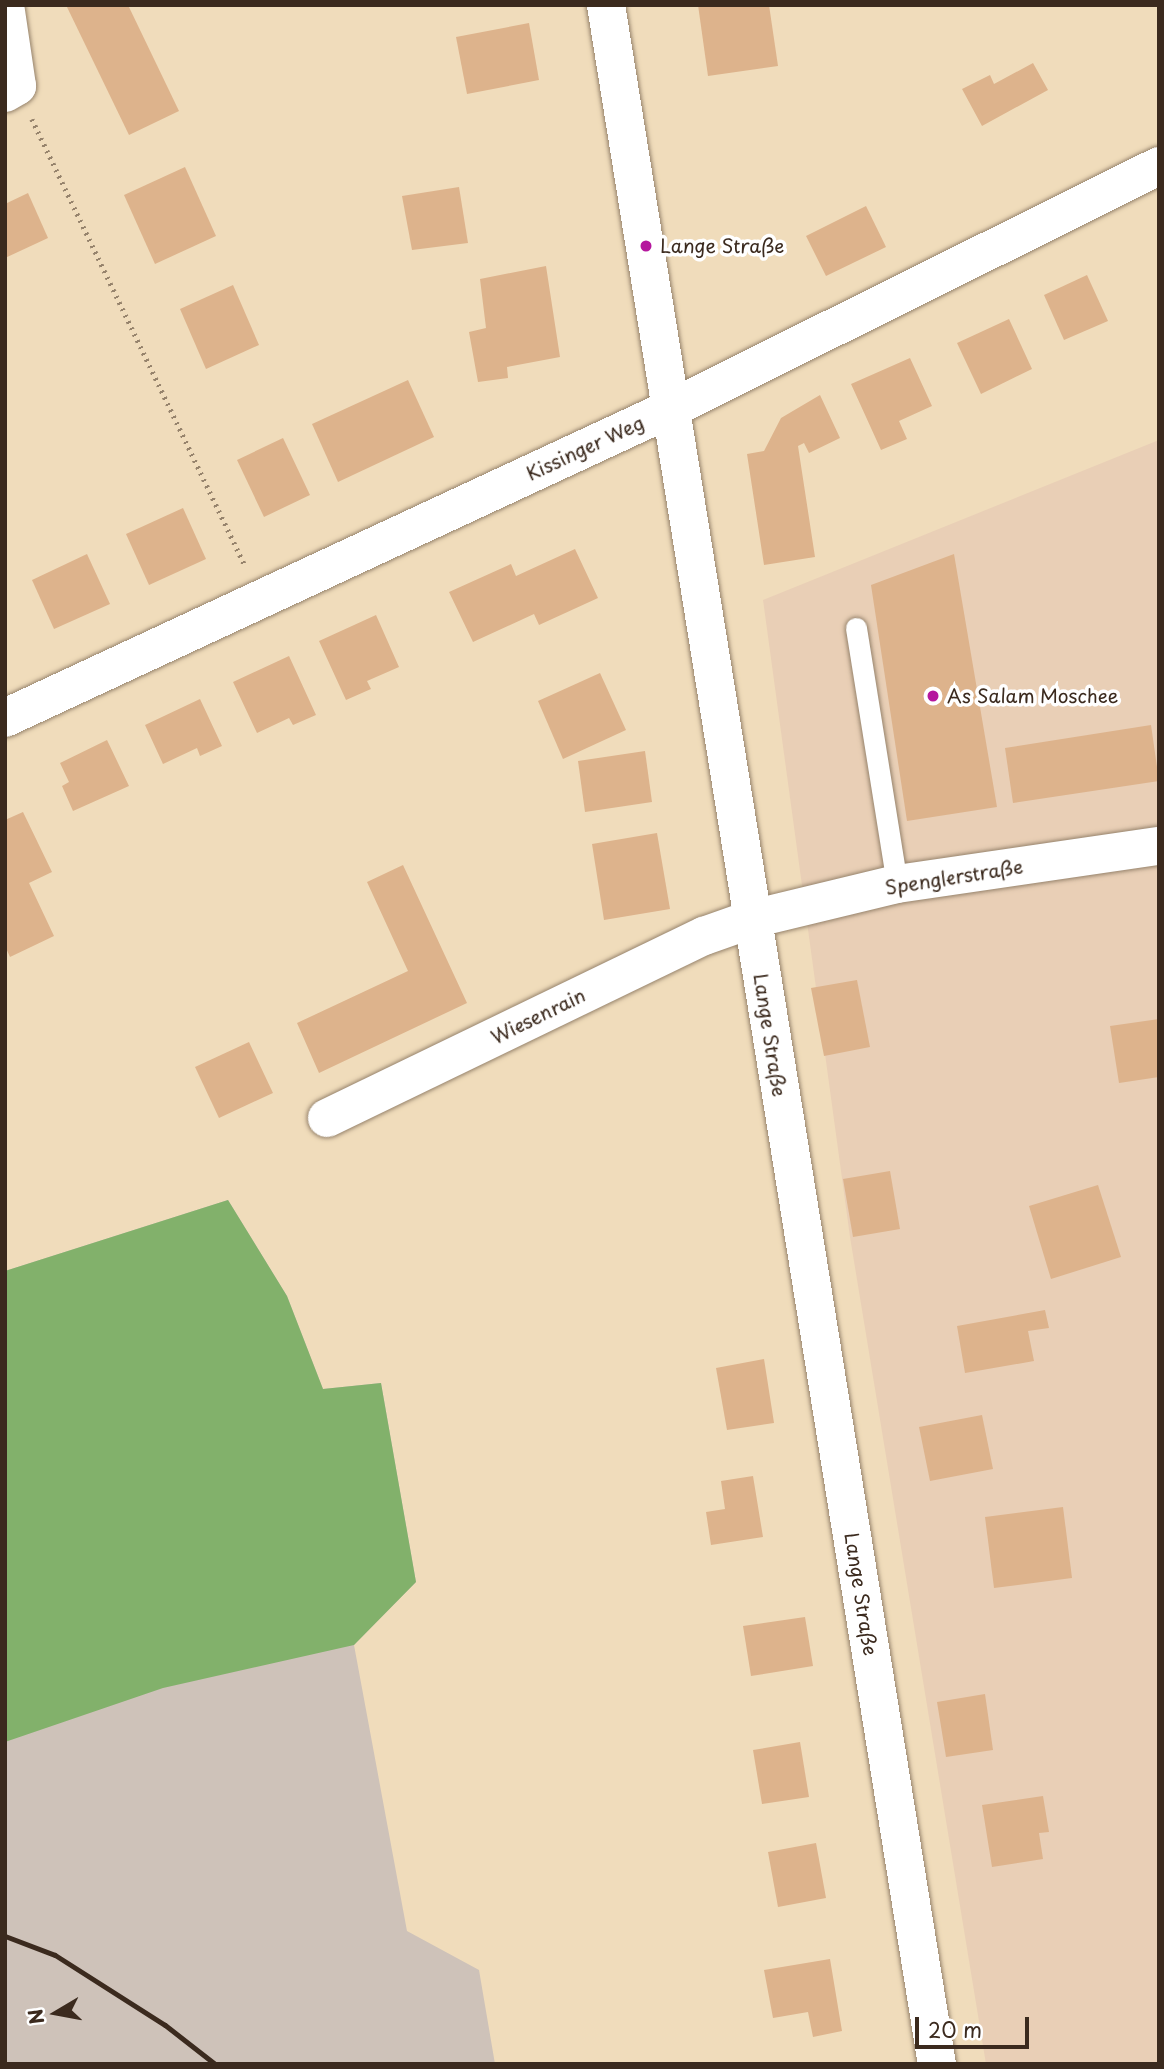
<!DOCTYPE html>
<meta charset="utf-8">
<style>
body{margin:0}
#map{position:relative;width:1164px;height:2069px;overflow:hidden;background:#f0dcbb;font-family:"Playpen Sans",sans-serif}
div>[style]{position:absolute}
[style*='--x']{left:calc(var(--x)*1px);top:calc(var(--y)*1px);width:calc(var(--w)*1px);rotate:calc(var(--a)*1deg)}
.built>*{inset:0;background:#e9cfb6}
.industrial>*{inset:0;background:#cec2b9}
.forest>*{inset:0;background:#82b16b}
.building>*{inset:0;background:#ddb38c}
.path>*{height:4.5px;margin-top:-2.25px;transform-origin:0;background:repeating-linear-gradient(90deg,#96836c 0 2px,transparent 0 7px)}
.roads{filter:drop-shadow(0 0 2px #96836c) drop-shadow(0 0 2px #96836c)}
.service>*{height:21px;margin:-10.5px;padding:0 10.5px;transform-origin:10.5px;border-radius:10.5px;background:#fff}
.minor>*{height:38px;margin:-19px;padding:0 19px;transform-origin:19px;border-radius:19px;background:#fff}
.tertiary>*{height:38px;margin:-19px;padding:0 19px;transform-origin:19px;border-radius:19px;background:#fff}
.rail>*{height:5px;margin:-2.5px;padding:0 2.5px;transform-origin:2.5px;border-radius:2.5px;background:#3b2a1e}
.dots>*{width:19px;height:19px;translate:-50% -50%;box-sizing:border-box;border:4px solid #fff;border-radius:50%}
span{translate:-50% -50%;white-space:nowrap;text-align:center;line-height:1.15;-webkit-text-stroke:7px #fff;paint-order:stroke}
.poi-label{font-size:19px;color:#3b2a1e}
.left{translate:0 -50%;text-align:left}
.street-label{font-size:19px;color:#3b2a1e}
.frame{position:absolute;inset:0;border:7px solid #3b2a1e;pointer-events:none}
.north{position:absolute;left:21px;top:1978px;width:70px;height:70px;-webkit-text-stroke:5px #fff;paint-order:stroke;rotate:260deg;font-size:19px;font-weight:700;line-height:28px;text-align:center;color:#3b2a1e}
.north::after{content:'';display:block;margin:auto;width:24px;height:32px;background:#3b2a1e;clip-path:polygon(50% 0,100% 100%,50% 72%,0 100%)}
.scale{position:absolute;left:915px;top:2017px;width:114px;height:32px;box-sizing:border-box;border:4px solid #3b2a1e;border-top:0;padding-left:9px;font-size:21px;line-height:24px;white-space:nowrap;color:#3b2a1e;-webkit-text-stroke:5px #fff;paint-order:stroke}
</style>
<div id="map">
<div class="built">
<div style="clip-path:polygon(1159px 440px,1159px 2064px,986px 2064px,850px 1237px,763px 600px)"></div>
</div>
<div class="industrial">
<div style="clip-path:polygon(228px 1200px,287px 1296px,323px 1389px,381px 1383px,416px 1582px,354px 1645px,407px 1931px,479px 1970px,495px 2064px,5px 2064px,5px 1271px)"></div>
</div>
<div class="forest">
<div style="clip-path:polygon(228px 1200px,287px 1296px,323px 1389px,381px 1383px,416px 1582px,354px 1645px,163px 1688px,5px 1742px,5px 1271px)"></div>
</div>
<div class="building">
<div style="clip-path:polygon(66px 5px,128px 5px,179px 111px,129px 135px)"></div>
<div style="clip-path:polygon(698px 5px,769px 5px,778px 66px,708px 76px)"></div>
<div style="clip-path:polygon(529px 23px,539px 80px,467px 94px,456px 37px)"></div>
<div style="clip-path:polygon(1033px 63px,1048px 90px,982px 126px,962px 89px,990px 75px,994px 84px)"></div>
<div style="clip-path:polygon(185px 167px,216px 236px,155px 264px,124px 195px)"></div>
<div style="clip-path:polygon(459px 187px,468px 243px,412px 250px,402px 196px)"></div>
<div style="clip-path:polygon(28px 193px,48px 238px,5px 258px,5px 204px)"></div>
<div style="clip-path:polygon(866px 206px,886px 247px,826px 276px,806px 236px)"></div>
<div style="clip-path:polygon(546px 266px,560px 357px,507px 367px,508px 378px,478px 382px,469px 332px,486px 328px,480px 279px)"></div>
<div style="clip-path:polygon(1087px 275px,1108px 321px,1064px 340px,1044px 295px)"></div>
<div style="clip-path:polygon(233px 285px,259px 345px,206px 369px,180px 309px)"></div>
<div style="clip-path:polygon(1009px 319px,1032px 369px,981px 394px,957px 343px)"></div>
<div style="clip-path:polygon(910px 358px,932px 406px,899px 421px,907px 439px,881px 450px,851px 384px)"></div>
<div style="clip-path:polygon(408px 380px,434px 437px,338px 482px,312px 424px)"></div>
<div style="clip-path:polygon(820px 395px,840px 438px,809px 453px,804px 443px,798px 446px,815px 557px,764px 565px,747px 454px,764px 451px,781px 418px)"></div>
<div style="clip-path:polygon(283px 438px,310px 495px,264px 517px,237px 460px)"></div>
<div style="clip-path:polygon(183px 508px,206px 559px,149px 585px,126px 534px)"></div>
<div style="clip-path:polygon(575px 549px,598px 598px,539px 625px,534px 614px,473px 642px,449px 592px,511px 564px,516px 576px)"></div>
<div style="clip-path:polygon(87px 554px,110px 604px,54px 629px,32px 580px)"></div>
<div style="clip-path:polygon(954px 554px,997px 807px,907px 821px,871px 585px)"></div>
<div style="clip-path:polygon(376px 615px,399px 667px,367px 681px,371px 689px,346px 700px,319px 641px)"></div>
<div style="clip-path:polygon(289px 656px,316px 715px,293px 725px,289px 718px,257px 733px,233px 682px)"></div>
<div style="clip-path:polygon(600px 673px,626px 730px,563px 759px,538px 701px)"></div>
<div style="clip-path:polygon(200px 699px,222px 746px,200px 756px,197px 748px,163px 764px,145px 725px)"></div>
<div style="clip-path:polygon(1151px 725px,1159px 781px,1013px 803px,1005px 748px)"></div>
<div style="clip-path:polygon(107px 740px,129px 786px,73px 811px,62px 786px,69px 782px,60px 763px)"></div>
<div style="clip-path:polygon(645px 751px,652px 802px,585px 812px,578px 761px)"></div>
<div style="clip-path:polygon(23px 812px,52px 872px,29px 883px,54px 936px,10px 957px,5px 946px,5px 820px)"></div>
<div style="clip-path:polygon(657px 833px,670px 909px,604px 920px,592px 844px)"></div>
<div style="clip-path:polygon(403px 865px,467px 1003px,319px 1073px,297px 1023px,408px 971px,367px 882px)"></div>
<div style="clip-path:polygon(857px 980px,870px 1047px,824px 1056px,811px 988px)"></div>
<div style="clip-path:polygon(1159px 1019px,1159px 1077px,1119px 1083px,1110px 1026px)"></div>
<div style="clip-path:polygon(249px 1042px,273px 1093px,219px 1118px,195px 1067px)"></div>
<div style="clip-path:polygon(890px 1171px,900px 1229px,853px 1237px,843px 1179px)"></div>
<div style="clip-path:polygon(1098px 1185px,1121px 1257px,1051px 1279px,1029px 1206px)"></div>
<div style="clip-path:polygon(1045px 1310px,1049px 1328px,1028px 1331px,1034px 1361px,965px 1373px,957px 1326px)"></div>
<div style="clip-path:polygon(764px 1359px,774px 1423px,727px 1430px,716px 1368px)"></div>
<div style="clip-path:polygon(982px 1415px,993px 1469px,930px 1481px,919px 1427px)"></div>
<div style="clip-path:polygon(753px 1476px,763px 1537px,711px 1545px,706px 1512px,725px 1509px,721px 1481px)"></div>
<div style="clip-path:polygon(1063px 1507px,1072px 1578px,994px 1588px,985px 1517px)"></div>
<div style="clip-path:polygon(805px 1617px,813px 1666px,751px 1676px,743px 1626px)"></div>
<div style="clip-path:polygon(985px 1694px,993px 1750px,946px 1757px,937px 1702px)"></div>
<div style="clip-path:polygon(800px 1742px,809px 1797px,762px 1804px,753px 1750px)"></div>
<div style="clip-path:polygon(1043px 1796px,1049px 1832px,1039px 1833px,1043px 1859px,992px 1867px,982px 1805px)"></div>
<div style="clip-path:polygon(816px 1843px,826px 1898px,778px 1907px,768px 1852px)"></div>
<div style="clip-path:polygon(830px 1959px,842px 2031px,813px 2037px,808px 2012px,773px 2018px,764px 1970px)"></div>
</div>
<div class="path">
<div style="--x:32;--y:119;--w:495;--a:64.5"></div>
</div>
<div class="roads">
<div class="service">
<div style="--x:856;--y:628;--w:259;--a:80.9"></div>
</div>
<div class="minor">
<div style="--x:5;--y:93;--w:14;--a:-30"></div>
<div style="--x:17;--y:86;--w:82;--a:-98.4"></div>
<div style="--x:5;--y:718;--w:736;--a:-24.93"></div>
<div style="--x:672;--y:408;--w:544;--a:-26.42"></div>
<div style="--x:327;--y:1118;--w:419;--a:-25.8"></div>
<div style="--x:704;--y:936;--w:51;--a:-19.5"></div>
<div style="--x:752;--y:919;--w:149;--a:-13.6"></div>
<div style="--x:897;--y:884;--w:265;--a:-8.3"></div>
</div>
<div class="tertiary">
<div style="--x:606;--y:5;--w:2085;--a:80.87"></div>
</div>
</div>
<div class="rail">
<div style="--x:5;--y:1936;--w:53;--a:20.8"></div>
<div style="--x:55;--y:1955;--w:130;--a:32.5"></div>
<div style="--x:165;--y:2025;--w:63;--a:38"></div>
</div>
<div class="dots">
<div style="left:646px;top:246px;background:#b5179e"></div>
<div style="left:933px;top:696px;background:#b5179e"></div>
</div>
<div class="poi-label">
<span class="left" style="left:660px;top:246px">Lange Straße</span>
<span class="left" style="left:947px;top:696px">As Salam Moschee</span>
</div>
<div class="street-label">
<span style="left:585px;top:448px;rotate:-25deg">Kissinger Weg</span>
<span style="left:954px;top:877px;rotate:-9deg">Spenglerstraße</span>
<span style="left:538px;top:1016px;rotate:-26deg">Wiesenrain</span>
<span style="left:770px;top:1035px;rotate:81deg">Lange Straße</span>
<span style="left:861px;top:1594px;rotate:81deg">Lange Straße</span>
</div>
<div class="frame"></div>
<div class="north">N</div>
<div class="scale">20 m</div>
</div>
